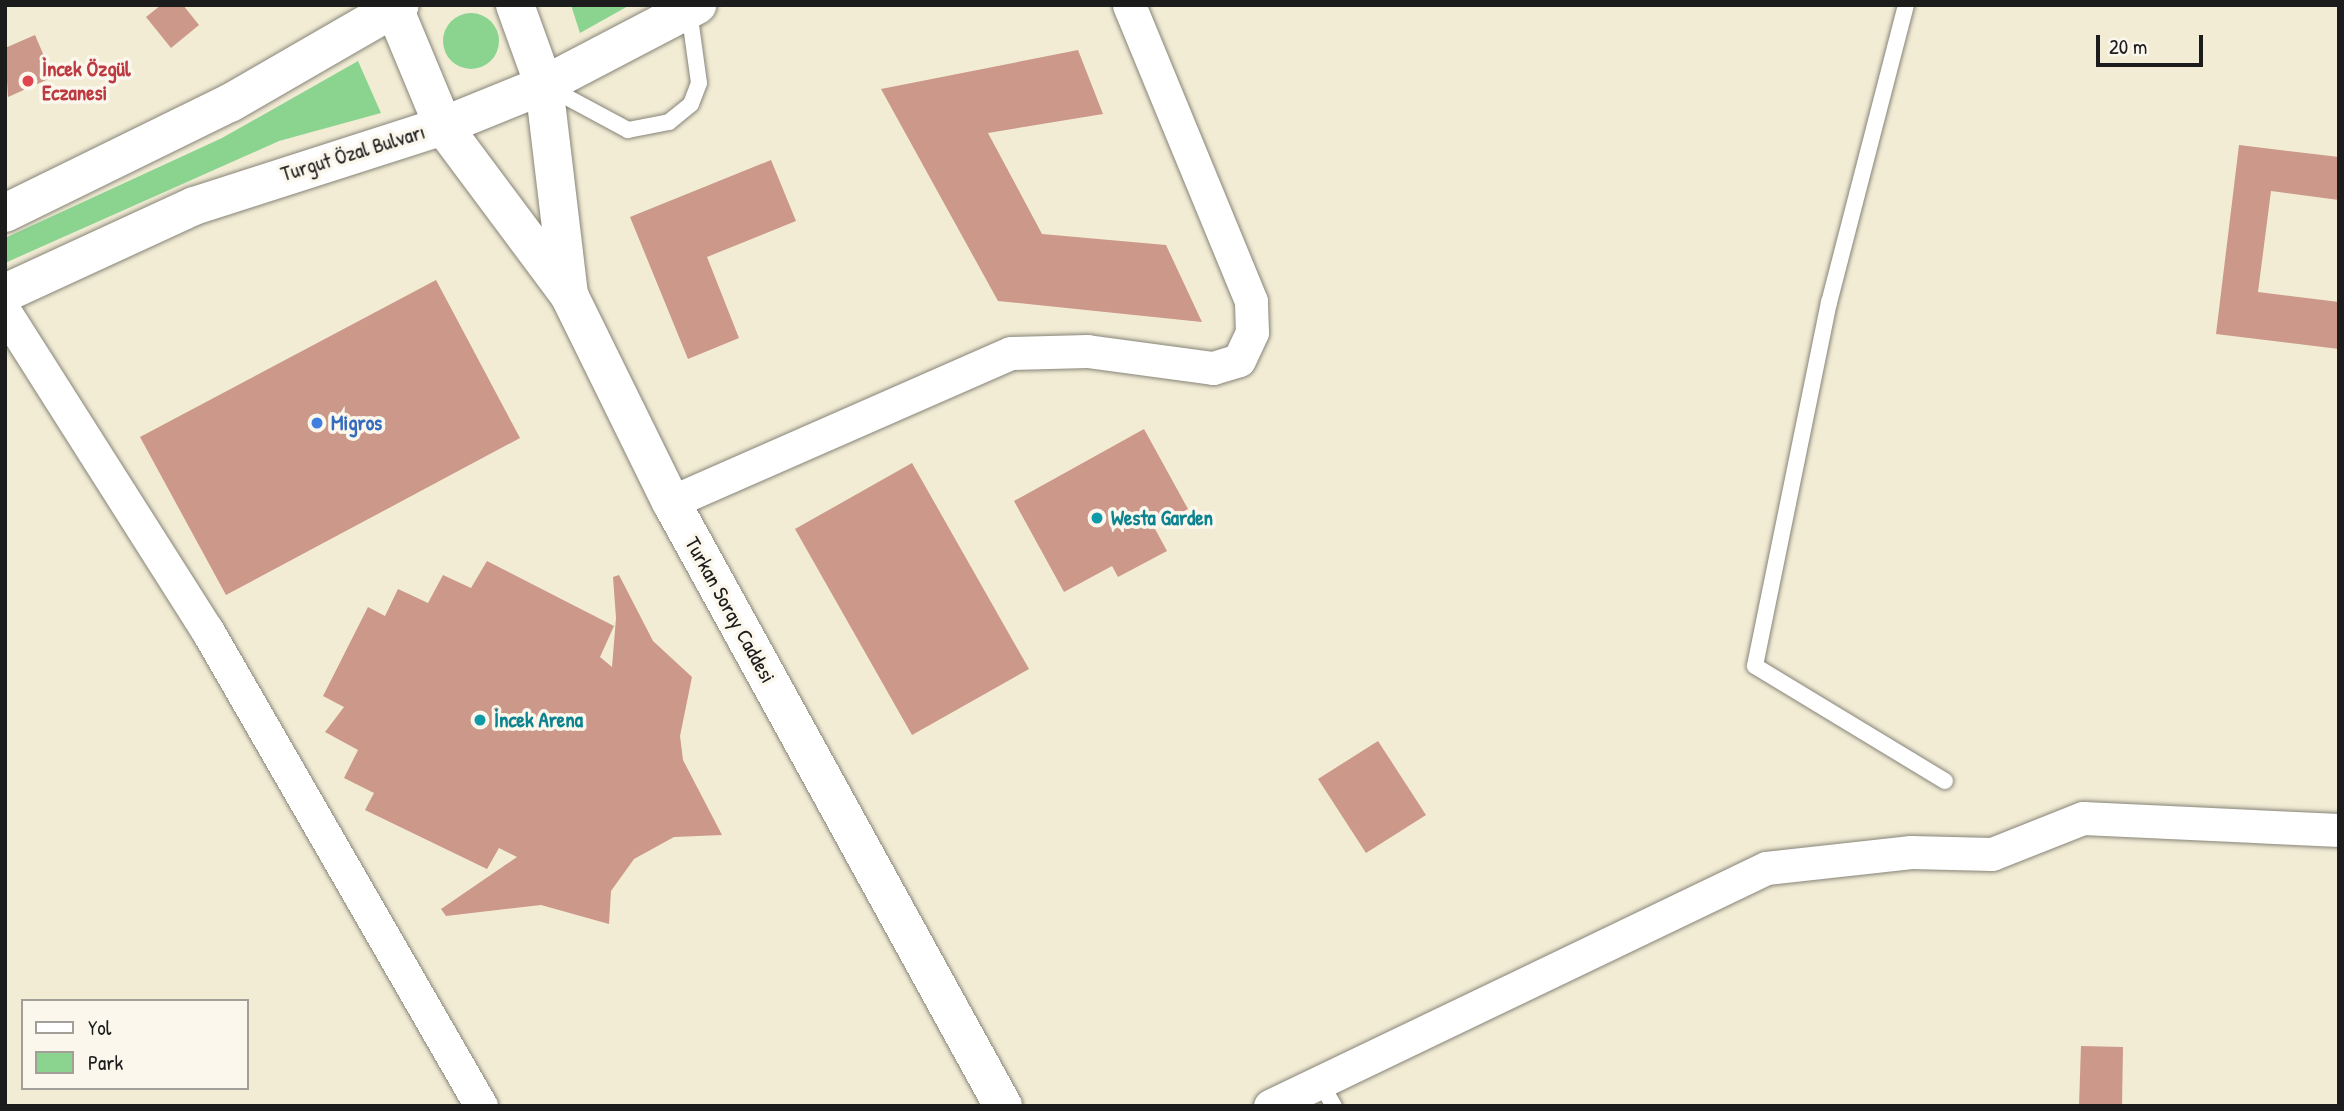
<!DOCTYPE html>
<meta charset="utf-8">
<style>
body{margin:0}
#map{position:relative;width:2344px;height:1111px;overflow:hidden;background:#f2ecd5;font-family:"Patrick Hand",sans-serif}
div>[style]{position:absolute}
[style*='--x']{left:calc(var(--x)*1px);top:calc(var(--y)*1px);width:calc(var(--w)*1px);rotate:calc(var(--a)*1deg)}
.green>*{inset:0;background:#8ad490}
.round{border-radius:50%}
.building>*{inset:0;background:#cb988a}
.roads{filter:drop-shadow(0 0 2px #878478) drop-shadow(0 0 2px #878478)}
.service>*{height:16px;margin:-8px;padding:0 8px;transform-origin:8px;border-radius:8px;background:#fff}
.minor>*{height:33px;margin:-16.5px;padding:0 16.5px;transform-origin:16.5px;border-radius:16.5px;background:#fff}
.tertiary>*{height:38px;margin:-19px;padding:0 19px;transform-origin:19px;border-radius:19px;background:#fff}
.primary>*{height:38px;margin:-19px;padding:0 19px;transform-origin:19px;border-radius:19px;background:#fff}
.dots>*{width:19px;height:19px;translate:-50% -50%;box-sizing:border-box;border:4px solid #fbf7ec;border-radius:50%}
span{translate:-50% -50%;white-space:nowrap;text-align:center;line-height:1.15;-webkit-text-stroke:7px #fbf7ec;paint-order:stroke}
.health-label{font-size:21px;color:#be3a42;font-weight:700}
.left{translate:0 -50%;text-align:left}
.street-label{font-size:21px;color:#1c1c1c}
.shop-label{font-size:21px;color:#366cbe;font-weight:700}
.culture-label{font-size:21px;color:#0d838f;font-weight:700}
.frame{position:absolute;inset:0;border:7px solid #1c1c1c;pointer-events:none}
.legend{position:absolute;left:21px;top:999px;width:228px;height:91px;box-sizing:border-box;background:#fbf7ec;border:2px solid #a29f99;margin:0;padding:9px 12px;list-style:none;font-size:21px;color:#1c1c1c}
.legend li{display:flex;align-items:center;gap:14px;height:35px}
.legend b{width:35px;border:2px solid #a29f99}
.scale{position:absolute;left:2096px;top:35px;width:107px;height:32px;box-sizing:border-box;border:4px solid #1c1c1c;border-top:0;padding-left:9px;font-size:21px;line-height:24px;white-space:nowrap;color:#1c1c1c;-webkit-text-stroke:5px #fbf7ec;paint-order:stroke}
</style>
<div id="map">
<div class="green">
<div style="clip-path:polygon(571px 5px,630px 5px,580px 33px)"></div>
<div class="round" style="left:443px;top:13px;width:56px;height:56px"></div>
<div style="clip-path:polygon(358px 61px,381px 113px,279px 141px,5px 263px,5px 238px,222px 138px)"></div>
</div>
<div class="building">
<div style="clip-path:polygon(161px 5px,183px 5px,199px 25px,171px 48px,146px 17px)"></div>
<div style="clip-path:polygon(35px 35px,53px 77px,8px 97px,5px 48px)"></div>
<div style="clip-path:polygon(1078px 50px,1103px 114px,988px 133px,1042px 234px,1166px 245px,1202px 322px,998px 301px,881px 89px)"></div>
<div style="clip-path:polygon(2239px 145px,2339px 157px,2339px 200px,2271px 191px,2258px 292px,2339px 302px,2339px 349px,2216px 334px)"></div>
<div style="clip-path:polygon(771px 160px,796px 221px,707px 257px,739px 338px,688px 359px,630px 217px)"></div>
<div style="clip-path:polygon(436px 280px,520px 438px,226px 595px,140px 437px)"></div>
<div style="clip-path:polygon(1144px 429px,1188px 509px,1154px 527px,1167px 551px,1118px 577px,1112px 566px,1064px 592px,1014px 501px)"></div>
<div style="clip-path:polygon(912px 463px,1029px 669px,912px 735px,795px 529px)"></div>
<div style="clip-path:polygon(487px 561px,614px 626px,600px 657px,612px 667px,616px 618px,613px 577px,619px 575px,653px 641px,692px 677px,680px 736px,683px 760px,722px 835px,674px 837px,634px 859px,611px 891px,609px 924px,541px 905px,446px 916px,441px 909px,517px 857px,499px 848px,487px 869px,365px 810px,374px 793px,344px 778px,358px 750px,325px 732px,344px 707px,323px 696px,368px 607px,385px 616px,398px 589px,428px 603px,443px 575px,471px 588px)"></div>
<div style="clip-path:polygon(1378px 741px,1426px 815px,1366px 853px,1318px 779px)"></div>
<div style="clip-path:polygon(2081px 1046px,2123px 1047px,2122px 1106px,2079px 1106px)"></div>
</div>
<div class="roads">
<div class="service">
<div style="--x:1906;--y:5;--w:307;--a:104.5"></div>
<div style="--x:1829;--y:302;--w:371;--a:101.5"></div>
<div style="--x:1755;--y:666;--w:222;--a:31.2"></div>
<div style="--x:548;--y:87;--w:91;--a:28.3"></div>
<div style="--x:628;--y:130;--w:42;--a:-11"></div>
<div style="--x:669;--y:122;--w:28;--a:-39"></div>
<div style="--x:691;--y:104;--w:22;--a:-69"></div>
<div style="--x:699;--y:83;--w:73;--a:-97.9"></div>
<div style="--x:1320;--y:1082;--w:28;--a:60"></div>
</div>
<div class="minor">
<div style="--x:5;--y:312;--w:377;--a:57.6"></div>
<div style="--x:207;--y:630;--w:549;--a:60.07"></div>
<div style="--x:671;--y:502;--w:371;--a:-23.7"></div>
<div style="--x:1011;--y:353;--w:76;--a:-1.5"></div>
<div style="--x:1087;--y:351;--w:127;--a:7.7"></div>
<div style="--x:1213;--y:368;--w:27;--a:-17"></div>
<div style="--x:1239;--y:360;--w:31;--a:-65"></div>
<div style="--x:1252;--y:332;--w:31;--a:-92"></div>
<div style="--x:1251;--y:301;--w:320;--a:-112.4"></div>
<div style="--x:1270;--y:1106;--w:550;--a:-25.63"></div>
<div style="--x:1766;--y:868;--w:146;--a:-6.3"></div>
<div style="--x:1911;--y:852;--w:81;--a:1.4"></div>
<div style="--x:1992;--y:854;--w:98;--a:-21.6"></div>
<div style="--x:2083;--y:818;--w:256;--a:2.7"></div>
</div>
<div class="tertiary">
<div style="--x:544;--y:85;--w:211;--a:83.2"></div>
<div style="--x:569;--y:295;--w:231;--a:63.8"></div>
<div style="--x:671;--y:502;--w:689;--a:61.2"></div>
<div style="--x:443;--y:126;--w:211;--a:53.3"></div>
</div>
<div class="primary">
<div style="--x:515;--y:5;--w:85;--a:70.1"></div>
<div style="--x:394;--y:8;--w:128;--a:67.4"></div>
<div style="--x:5;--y:213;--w:250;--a:-26.1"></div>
<div style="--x:230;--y:103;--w:196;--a:-30"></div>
<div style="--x:5;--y:293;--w:208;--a:-24.7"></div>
<div style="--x:194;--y:206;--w:262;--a:-17.8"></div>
<div style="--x:443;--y:126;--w:109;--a:-22.1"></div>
<div style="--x:544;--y:85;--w:173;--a:-27.6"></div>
</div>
</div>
<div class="dots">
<div style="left:28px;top:81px;background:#e0444e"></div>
<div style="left:317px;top:423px;background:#3f7fe0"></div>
<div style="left:1097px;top:518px;background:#0f9aa8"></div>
<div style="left:480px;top:720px;background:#0f9aa8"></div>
</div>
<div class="health-label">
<span class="left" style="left:42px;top:81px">İncek Özgül<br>Eczanesi</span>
</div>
<div class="street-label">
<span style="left:353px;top:153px;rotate:-17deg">Turgut Özal Bulvarı</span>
<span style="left:730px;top:610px;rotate:61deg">Turkan Soray Caddesi</span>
</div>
<div class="shop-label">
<span class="left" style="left:331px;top:423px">Migros</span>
</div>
<div class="culture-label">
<span class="left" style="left:1111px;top:518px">Westa Garden</span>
<span class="left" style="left:494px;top:720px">İncek Arena</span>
</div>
<div class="frame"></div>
<ul class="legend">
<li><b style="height:9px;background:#fff"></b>Yol</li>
<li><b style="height:19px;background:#8ad490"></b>Park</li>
</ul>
<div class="scale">20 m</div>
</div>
